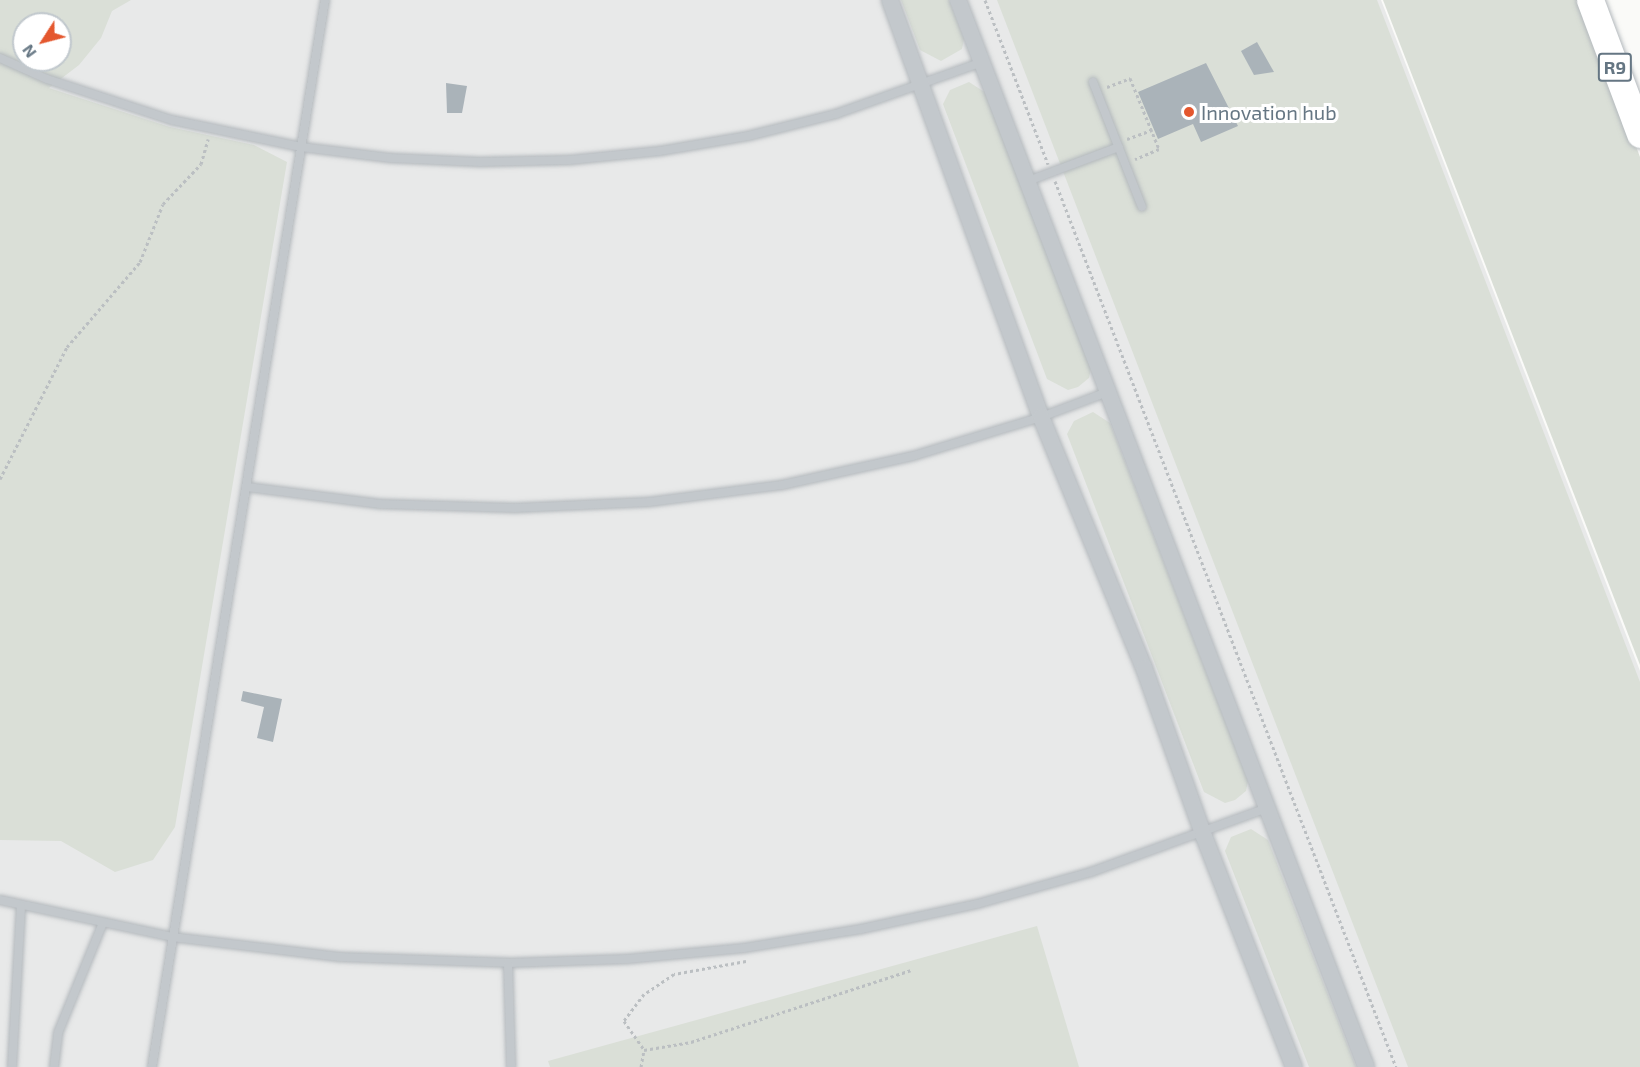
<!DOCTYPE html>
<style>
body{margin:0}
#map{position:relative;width:1640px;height:1067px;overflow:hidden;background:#fafaf8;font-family:"Exo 2",sans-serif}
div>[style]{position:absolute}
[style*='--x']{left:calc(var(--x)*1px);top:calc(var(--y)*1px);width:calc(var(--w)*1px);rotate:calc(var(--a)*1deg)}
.built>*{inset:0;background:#e8e9e9}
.green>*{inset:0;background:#dadfd7}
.building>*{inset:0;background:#aab3b9}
.path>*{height:3px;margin-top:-1.5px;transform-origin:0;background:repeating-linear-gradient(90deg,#bbbfc2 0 3px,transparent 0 6px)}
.roads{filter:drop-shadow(0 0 2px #b4b9bd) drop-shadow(0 0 2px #b4b9bd)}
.service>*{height:8px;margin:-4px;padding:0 4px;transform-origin:4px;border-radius:4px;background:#c3c8cc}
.minor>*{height:16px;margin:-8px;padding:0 8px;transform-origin:8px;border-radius:8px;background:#c3c8cc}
.trunk>*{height:27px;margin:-13.5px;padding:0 13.5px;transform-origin:13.5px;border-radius:13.5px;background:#fff}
.dots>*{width:16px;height:16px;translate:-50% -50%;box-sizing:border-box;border:3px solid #fff;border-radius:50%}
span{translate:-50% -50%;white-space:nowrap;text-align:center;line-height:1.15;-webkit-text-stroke:6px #fff;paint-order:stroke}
.shield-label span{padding:2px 4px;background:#fff;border:2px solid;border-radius:4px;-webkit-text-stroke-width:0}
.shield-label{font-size:18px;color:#657683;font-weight:700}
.poi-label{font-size:20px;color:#657683}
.left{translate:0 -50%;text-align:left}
.north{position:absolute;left:12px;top:12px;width:60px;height:60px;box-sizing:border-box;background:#fff;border:2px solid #c1c8cd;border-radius:50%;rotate:234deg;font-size:16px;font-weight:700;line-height:24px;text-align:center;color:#657683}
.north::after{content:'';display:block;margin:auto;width:21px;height:27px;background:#e4572e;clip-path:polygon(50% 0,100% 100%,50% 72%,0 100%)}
</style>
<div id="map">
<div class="built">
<div style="clip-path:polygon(evenodd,0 0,1381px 0,1640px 671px,1640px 1067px,0 1067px,0 0,24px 24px,60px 24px,60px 60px,24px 60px,24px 24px)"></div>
</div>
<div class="green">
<div style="clip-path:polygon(evenodd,0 0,131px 0,112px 11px,101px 38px,79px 65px,49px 88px,170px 127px,254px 145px,287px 162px,175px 827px,153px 860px,115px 872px,61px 841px,0 840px,0 0,24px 24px,60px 24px,60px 60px,24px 60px,24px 24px)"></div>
<div style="clip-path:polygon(901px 0,949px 0,964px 39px,962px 49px,941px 61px,920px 50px)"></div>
<div style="clip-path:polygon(997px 0,1377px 0,1640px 682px,1640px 1067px,1408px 1067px)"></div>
<div style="clip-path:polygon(1383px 0,1581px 0,1640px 157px,1640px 665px)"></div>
<div style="clip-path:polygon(969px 82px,986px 93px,1091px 368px,1089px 378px,1078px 387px,1068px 390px,1047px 379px,943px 104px,950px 90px)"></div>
<div style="clip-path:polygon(1093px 412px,1110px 423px,1248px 781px,1246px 791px,1235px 800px,1225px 803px,1204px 792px,1067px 434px,1074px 421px)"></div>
<div style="clip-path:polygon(1251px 829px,1268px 840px,1356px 1067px,1309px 1067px,1225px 851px,1231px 837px)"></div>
<div style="clip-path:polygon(1037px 926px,1079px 1067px,550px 1067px,548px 1061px)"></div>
</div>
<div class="building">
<div style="clip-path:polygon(1257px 42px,1274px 72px,1254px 75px,1241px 51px)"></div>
<div style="clip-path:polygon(1206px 63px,1238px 126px,1201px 142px,1193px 124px,1158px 139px,1138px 92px)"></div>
<div style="clip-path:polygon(446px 83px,467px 86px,462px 113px,447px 113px)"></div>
<div style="clip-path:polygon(243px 691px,282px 699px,273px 742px,257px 738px,264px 707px,241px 701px)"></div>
</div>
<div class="path">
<div style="--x:985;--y:0;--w:176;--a:69"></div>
<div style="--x:1107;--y:87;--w:25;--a:-21"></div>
<div style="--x:1130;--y:78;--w:77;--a:67.8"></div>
<div style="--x:1159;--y:149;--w:26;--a:157"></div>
<div style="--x:1127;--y:139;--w:27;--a:-20"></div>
<div style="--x:1055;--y:181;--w:949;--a:68.95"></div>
<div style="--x:0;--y:479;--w:148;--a:-63.1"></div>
<div style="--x:67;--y:347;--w:112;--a:-49.3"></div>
<div style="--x:140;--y:262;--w:62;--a:-68.4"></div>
<div style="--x:163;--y:204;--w:55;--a:-46.5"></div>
<div style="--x:201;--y:164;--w:26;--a:-74"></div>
<div style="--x:746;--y:961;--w:73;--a:169.8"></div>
<div style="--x:674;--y:974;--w:36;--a:146"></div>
<div style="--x:644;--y:994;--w:34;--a:127"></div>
<div style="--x:624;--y:1021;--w:35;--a:55"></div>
<div style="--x:644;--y:1050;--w:48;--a:-9.7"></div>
<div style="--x:691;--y:1042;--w:231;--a:-18.1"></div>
<div style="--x:641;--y:1067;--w:17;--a:-80"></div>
</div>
<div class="roads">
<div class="service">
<div style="--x:0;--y:58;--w:51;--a:24.1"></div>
<div style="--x:47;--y:79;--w:132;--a:18.2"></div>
<div style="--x:172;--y:120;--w:132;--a:11.8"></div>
<div style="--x:301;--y:147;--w:90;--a:7"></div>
<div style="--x:390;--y:158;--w:90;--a:2.5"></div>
<div style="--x:480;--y:162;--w:90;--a:-1.3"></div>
<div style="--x:570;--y:160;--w:90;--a:-5.7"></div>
<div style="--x:660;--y:151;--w:89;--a:-9.7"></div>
<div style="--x:748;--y:136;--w:91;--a:-14"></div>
<div style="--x:836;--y:114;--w:155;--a:-19.6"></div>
<div style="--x:1093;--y:82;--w:134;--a:68.6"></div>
<div style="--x:1028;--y:181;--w:97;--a:-20.5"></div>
<div style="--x:247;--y:487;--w:134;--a:7.3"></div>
<div style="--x:380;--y:504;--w:135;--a:1.7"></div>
<div style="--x:515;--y:508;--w:134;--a:-2.6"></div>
<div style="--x:649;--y:502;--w:134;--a:-7.3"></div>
<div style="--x:782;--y:485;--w:134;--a:-12.5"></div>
<div style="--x:913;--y:456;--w:134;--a:-16.9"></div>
<div style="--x:1041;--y:417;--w:74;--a:-20.6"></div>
<div style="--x:0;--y:900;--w:176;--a:12.1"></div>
<div style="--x:172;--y:937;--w:169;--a:6.8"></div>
<div style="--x:340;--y:957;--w:168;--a:2"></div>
<div style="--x:508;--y:963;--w:119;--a:-1.9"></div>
<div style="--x:627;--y:959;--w:118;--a:-5.4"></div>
<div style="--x:744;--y:948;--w:119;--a:-9.2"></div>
<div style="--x:861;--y:929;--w:119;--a:-12.2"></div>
<div style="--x:977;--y:904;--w:118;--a:-15.7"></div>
<div style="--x:1091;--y:872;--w:187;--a:-20"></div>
<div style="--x:508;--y:963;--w:104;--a:88.3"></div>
<div style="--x:12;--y:1067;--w:161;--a:-86.8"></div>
<div style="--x:54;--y:1067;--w:34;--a:-83"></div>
<div style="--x:58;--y:1033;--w:119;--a:-67.8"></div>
<div style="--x:152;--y:1067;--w:1081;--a:-80.79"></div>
</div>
<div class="minor">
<div style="--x:890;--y:0;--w:443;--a:70.1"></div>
<div style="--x:1041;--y:417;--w:271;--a:67.7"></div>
<div style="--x:1144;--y:668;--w:176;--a:70.4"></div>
<div style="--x:1203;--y:834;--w:250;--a:68.7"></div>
<div style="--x:958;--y:0;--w:1142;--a:69.07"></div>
</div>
<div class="trunk">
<div style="--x:1590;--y:0;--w:143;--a:69.5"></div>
</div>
</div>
<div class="dots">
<div style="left:1189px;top:112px;background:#e4572e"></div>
</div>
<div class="shield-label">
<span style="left:1615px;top:67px">R9</span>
</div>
<div class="poi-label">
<span class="left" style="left:1201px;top:112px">Innovation hub</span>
</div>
<div class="north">N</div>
</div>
